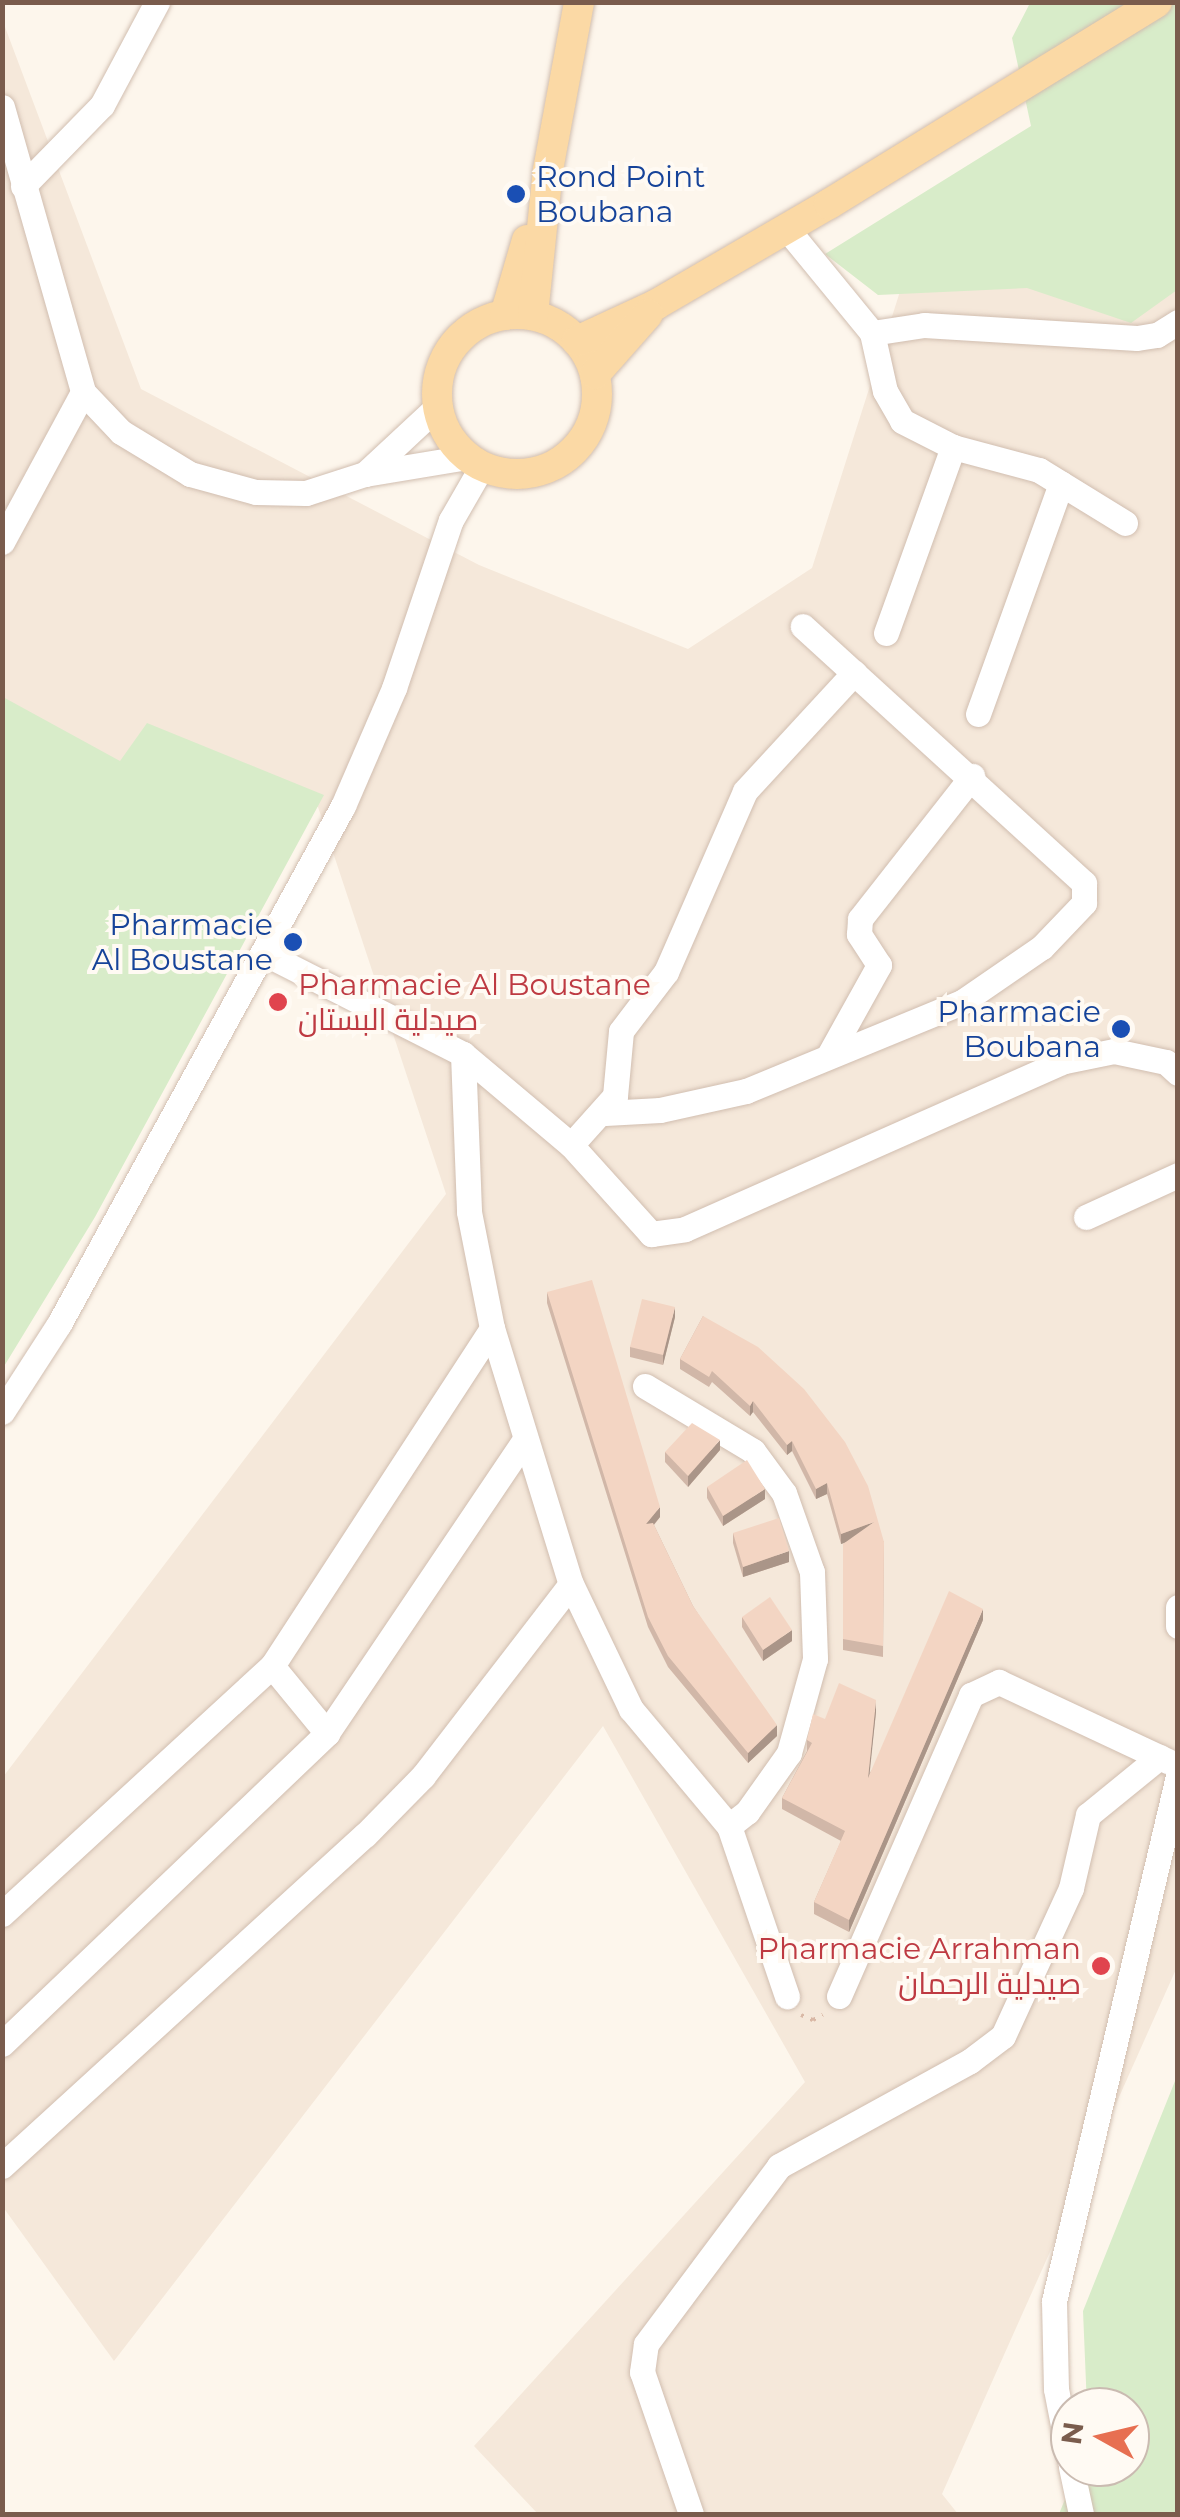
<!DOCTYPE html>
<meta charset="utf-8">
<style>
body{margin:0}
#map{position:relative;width:1180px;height:2517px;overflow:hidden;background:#fdf6ec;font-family:Montserrat,Cairo,sans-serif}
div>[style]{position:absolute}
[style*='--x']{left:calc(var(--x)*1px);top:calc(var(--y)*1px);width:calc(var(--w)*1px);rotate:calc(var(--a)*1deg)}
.residential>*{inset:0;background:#f5e8da}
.green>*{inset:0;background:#d8ecc9}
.path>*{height:4px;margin-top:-2px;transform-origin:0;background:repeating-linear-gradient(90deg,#d9b8a5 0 2.5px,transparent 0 10.5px)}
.roads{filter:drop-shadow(0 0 2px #d1beb0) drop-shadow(0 0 2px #d1beb0)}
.minor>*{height:25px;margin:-12.5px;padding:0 12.5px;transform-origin:12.5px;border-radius:12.5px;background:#fff}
.major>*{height:30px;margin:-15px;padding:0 15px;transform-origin:15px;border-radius:15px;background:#fbd9a5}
.major>.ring{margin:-15px;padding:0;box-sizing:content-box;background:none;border:30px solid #fbd9a5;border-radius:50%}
.wall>*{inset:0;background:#d1b7a8}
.shaded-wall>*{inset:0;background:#aa9588}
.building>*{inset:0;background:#f3d5c3}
.dots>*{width:28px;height:28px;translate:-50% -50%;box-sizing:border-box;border:5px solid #fffaf3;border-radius:50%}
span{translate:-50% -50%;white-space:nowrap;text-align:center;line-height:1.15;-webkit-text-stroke:8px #fffaf3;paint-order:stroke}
.transit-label{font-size:30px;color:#164399}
.left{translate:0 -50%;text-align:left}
.right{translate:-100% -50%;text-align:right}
.health-label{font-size:30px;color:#be3a42}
.frame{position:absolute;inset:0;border:5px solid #7a5c4d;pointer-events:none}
.north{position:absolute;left:1050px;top:2387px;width:100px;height:100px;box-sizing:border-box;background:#fffaf3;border:2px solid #cabbb1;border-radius:50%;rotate:278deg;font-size:28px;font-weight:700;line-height:40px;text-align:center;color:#7a5c4d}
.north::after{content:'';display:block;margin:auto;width:35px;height:45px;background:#e76f51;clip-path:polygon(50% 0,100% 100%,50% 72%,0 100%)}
</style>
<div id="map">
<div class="residential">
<div style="clip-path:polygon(2px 19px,141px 389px,479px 565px,688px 649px,812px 568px,903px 282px,1177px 246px,1177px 1967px,942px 2494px,958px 2514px,538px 2514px,474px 2446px,805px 2082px,603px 1726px,114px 2361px,3px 2207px,3px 1777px,446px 1194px,318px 807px,3px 751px)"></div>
</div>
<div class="green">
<div style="clip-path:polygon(1030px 3px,1177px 3px,1177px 290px,1131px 323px,1027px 288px,878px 295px,825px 254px,1031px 126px,1012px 38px)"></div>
<div style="clip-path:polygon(3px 697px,120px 761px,147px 723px,324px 795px,95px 1217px,3px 1368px)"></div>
<div style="clip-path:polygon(1177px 2076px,1177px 2514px,1059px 2514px,1078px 2467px,1130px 2467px,1130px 2407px,1087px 2407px,1083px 2311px)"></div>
</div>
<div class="path">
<div style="--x:801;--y:2015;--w:13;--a:23"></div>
<div style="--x:813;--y:2020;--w:11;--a:-27"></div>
</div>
<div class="roads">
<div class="minor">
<div style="--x:2;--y:107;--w:296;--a:74.1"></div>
<div style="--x:83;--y:392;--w:55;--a:46.5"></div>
<div style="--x:121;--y:432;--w:81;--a:31.3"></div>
<div style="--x:190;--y:474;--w:68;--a:15.3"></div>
<div style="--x:256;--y:492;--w:50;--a:1.1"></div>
<div style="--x:306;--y:493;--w:62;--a:-17.9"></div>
<div style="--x:365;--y:474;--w:104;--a:-9.4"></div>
<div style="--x:23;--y:186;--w:113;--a:-45.7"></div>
<div style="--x:102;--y:105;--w:117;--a:-61.9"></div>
<div style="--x:787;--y:229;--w:134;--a:50.7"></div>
<div style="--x:872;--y:333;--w:59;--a:77.4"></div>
<div style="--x:885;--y:391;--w:34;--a:60"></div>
<div style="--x:902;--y:421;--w:57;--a:27"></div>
<div style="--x:953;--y:447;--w:89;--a:15"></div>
<div style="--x:1039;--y:470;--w:101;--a:31.6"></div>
<div style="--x:872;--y:333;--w:53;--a:-8.7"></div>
<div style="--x:924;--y:325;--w:213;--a:3.5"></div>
<div style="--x:1137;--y:338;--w:20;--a:-9"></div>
<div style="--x:1157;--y:335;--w:25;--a:-32"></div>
<div style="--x:365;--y:474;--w:100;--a:-43"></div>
<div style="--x:2;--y:542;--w:170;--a:-61.6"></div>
<div style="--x:886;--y:633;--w:198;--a:-70.2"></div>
<div style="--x:978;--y:714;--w:245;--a:-70.2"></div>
<div style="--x:264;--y:953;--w:223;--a:26.9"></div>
<div style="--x:463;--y:1054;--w:141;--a:40.1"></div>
<div style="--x:571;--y:1145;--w:120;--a:48"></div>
<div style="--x:651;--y:1234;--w:34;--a:-8"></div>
<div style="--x:685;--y:1229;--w:415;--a:-23.9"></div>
<div style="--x:1065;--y:1061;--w:50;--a:-11.5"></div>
<div style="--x:1114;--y:1051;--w:53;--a:11.9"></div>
<div style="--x:1166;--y:1062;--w:16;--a:43"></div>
<div style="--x:463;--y:1054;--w:158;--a:87.8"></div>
<div style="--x:469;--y:1212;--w:118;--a:78.8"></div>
<div style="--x:492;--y:1328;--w:268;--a:72.9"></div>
<div style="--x:571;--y:1584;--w:139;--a:64.4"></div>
<div style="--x:631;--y:1709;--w:153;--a:50.1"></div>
<div style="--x:729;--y:1826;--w:180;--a:71.2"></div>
<div style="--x:829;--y:1055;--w:103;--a:-60.9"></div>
<div style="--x:879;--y:965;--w:37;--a:-123"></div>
<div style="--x:859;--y:934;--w:15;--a:-86"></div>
<div style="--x:860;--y:919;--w:182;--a:-51.9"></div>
<div style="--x:605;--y:1113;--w:55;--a:-3.1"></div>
<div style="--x:660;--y:1110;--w:88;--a:-12.5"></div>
<div style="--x:746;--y:1091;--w:234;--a:-22.4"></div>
<div style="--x:962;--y:1002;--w:97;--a:-34.5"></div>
<div style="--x:1042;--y:947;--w:61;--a:-46.3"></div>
<div style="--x:1084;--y:903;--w:20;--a:-90"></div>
<div style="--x:1084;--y:883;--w:381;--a:-137.6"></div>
<div style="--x:571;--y:1145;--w:66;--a:-48.1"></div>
<div style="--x:615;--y:1096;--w:65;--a:-84.7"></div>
<div style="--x:621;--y:1031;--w:74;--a:-52.7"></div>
<div style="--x:666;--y:972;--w:197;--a:-66.4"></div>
<div style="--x:745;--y:791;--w:161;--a:-47.3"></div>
<div style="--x:1086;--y:1217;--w:101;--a:-24.5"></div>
<div style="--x:645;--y:1386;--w:126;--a:31"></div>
<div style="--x:753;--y:1451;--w:52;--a:53.6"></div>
<div style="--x:784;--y:1493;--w:84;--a:70.5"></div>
<div style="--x:812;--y:1572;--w:87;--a:88"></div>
<div style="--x:815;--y:1659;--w:98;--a:105.5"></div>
<div style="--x:789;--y:1753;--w:72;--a:125.4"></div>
<div style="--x:747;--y:1812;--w:23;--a:142"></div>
<div style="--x:2;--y:1412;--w:105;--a:-57.1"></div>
<div style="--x:59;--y:1324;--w:591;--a:-61.27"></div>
<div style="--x:343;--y:806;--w:129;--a:-66.6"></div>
<div style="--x:394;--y:688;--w:177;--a:-71.3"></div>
<div style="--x:451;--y:520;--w:62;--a:-60.1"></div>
<div style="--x:1178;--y:1607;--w:19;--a:90"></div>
<div style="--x:272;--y:1666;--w:87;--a:50.6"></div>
<div style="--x:2;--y:1914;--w:367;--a:-42.6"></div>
<div style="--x:272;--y:1666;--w:403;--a:-56.9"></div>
<div style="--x:839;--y:1996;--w:329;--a:-66.3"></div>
<div style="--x:971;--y:1695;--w:31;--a:-25"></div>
<div style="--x:999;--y:1682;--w:187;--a:25.1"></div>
<div style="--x:2;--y:2044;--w:450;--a:-43.7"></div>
<div style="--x:327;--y:1733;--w:354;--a:-56"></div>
<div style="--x:2;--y:2166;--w:491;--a:-42.4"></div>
<div style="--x:365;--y:1835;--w:83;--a:-45.5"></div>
<div style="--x:423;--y:1776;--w:242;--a:-52.4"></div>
<div style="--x:1070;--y:2461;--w:73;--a:-101"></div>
<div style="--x:1056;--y:2389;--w:88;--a:-91.3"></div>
<div style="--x:1054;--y:2301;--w:539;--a:-76.71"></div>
<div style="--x:1071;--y:2467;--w:48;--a:78"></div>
<div style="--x:691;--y:2514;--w:150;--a:-109"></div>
<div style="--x:642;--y:2372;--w:28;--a:-82"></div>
<div style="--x:646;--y:2344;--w:222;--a:-53.2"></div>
<div style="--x:779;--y:2166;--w:218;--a:-28.8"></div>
<div style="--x:970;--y:2061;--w:41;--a:-37.1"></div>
<div style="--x:1003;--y:2036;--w:163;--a:-65.3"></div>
<div style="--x:1071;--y:1888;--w:75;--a:-76.9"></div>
<div style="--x:1088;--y:1815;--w:92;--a:-39.2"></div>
</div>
<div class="major">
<div class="ring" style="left:437px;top:314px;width:130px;height:130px"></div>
<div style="--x:505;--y:315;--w:78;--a:-73.7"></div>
<div style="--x:533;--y:315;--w:146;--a:-84.1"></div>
<div style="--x:548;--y:170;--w:171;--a:-79.5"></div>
<div style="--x:577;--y:341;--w:88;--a:-24.8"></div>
<div style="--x:657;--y:304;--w:199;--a:-30.2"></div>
<div style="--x:829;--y:204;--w:385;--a:-31.6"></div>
<div style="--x:595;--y:374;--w:80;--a:-48.5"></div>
</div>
</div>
<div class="wall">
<div style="clip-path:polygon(547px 1292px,660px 1517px,654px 1525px,693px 1606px,777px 1736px,748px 1763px,668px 1667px,648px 1627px,547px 1303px)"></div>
<div style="clip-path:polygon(703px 1316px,884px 1542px,883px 1657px,843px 1650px,843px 1544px,847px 1542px,841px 1544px,827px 1494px,816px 1499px,792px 1451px,787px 1455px,753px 1412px,750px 1416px,712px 1382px,709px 1387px,680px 1369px,680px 1359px)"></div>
<div style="clip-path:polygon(675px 1317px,663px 1365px,630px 1357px,630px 1347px)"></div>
<div style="clip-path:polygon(720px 1450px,688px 1487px,665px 1462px,665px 1452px)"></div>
<div style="clip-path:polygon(707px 1487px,765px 1499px,723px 1526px,707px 1498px)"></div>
<div style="clip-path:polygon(733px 1533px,789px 1562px,743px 1577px,733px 1543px)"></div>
<div style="clip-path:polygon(742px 1617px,792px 1641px,763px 1661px,742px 1627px)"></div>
<div style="clip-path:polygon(983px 1620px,849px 1932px,814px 1914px,814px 1902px,841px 1841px,782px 1809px,782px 1798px,807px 1751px,807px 1740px,825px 1719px,876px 1712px,869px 1774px)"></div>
</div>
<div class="shaded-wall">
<div style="clip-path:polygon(675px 1307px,675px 1317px,663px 1365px,663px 1355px)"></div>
<div style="clip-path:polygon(753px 1401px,753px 1412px,750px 1416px,750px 1406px)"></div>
<div style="clip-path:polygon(720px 1440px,720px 1450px,688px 1487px,688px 1476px)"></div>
<div style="clip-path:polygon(792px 1441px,792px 1451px,787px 1455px,787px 1445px)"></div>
<div style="clip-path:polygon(827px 1483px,827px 1494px,816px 1499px,816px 1489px)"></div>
<div style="clip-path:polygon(765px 1489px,765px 1499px,723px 1526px,723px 1516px)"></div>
<div style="clip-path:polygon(660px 1507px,660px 1517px,646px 1534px,646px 1524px)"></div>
<div style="clip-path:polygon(874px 1522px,874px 1532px,841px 1544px,841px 1534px)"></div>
<div style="clip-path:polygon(789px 1551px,789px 1562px,743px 1577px,743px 1567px)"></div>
<div style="clip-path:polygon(983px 1609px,983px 1620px,849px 1932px,849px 1920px)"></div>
<div style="clip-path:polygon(792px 1630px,792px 1641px,763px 1661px,763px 1650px)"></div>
<div style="clip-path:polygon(876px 1700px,876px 1712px,868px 1789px,868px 1778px)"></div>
<div style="clip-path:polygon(777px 1725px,777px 1736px,748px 1763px,748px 1753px)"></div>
</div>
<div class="building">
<div style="clip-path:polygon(592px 1280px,660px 1507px,646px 1524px,653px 1523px,693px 1606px,777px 1725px,748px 1753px,668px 1656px,648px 1617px,547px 1292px)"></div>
<div style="clip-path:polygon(642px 1299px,675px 1307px,663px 1355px,630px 1347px)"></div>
<div style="clip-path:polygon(703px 1316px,758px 1347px,804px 1389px,845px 1442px,868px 1486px,884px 1542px,883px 1646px,843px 1639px,843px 1544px,874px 1522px,841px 1534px,827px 1483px,816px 1489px,792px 1441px,787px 1445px,753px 1401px,750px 1406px,712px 1371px,709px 1377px,680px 1359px)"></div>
<div style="clip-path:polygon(692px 1423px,720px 1440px,688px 1476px,665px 1452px)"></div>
<div style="clip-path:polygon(747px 1460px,765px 1489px,723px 1516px,707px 1487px)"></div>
<div style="clip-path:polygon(779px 1518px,789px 1551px,743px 1567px,733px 1533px)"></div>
<div style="clip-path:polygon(949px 1591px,983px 1609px,849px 1920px,814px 1902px,845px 1831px,782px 1798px,812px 1743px,807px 1740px,813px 1714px,825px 1719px,839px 1683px,876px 1700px,868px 1778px)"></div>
<div style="clip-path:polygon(770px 1597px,792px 1630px,763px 1650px,742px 1617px)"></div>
</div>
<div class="dots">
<div style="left:516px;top:194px;background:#1a4fb4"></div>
<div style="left:293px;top:942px;background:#1a4fb4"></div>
<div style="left:278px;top:1002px;background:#e0444e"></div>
<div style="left:1121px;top:1029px;background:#1a4fb4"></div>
<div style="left:1101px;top:1966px;background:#e0444e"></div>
</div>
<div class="transit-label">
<span class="left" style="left:536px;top:194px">Rond Point<br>Boubana</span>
<span class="right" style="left:273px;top:942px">Pharmacie<br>Al Boustane</span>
<span class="right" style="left:1101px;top:1029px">Pharmacie<br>Boubana</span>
</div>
<div class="health-label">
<span class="left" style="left:298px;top:1002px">Pharmacie Al Boustane<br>صيدلية البستان</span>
<span class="right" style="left:1081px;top:1966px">Pharmacie Arrahman<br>صيدلية الرحمان</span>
</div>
<div class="frame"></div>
<div class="north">N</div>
</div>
